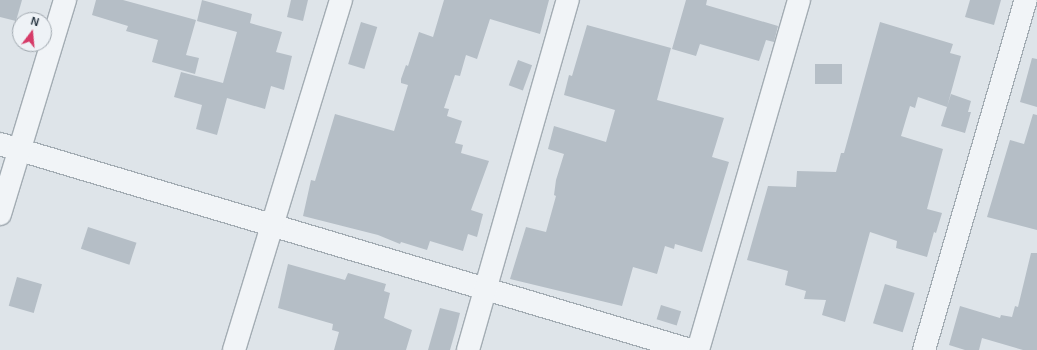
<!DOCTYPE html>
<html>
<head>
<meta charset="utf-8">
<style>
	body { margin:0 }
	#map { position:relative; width:1037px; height:350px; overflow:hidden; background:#dee4e9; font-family:Helvetica,sans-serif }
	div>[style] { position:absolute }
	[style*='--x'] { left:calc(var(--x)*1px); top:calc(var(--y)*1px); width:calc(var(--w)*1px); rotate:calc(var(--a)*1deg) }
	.building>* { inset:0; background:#b5bec6; transform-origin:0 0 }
	.roads { filter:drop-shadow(1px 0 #a3acb3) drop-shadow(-1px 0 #a3acb3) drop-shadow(0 1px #a3acb3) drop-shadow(0 -1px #a3acb3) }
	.minor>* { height:22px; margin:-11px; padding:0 11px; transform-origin:11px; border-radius:11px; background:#f1f4f7 }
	span { translate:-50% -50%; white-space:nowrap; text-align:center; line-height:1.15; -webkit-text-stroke:4px #eef2f6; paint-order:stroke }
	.north { position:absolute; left:12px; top:12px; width:40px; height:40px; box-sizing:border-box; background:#eef2f6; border:1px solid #9ea6ad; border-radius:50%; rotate:16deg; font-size:11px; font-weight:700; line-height:16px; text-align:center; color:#263440 }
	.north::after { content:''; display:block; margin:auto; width:14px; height:18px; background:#d63b68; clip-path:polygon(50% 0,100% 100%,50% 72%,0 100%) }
</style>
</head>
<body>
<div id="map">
	<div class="building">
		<i style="clip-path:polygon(0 0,22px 0,16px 21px,0 17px)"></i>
		<i style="clip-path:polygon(96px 0,123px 0,196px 20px,186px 55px,199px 58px,195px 74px,152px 62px,158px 40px,126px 31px,128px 26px,92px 15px)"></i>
		<i style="clip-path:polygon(202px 0,252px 14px,250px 23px,282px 32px,276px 52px,292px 56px,284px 90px,271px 86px,265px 109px,227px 98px,217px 135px,196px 129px,202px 105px,174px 97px,181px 72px,223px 83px,237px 32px,197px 21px)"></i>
		<i style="clip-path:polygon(291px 0,308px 0,303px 21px,287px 17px)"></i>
		<i style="clip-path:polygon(444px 0,549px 0,540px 34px,490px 19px,477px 59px,466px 55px,460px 76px,455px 75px,444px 108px,449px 109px,447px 116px,462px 121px,455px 143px,463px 145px,461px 153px,489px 161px,471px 210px,483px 214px,477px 237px,468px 234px,463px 251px,430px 241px,427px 250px,401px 242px,400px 244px,378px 235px,303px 216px,311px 180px,315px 181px,335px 114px,394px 131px,408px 85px,401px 83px,401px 79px,406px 65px,408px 66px,419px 32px,433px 37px)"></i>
		<i style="clip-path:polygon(686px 0,707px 0,706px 5px,778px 26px,774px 42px,766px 40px,759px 61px,700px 44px,696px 56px,672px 49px)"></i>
		<i style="clip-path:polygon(970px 0,1001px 0,994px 25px,965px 17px)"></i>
		<i style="left:361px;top:22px;width:17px;height:44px;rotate:17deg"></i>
		<i style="clip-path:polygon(880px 22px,953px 44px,950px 53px,961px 56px,947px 107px,951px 94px,971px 101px,968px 112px,971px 112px,965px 133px,941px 126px,947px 107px,918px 97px,915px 108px,910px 106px,901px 136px,943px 149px,927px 209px,942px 213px,936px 233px,934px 232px,927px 257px,896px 248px,897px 241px,870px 232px,845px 322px,822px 315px,826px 300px,804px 299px,806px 291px,785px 285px,788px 271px,747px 260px,768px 186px,796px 187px,797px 171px,836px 172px,841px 153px,844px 153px)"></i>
		<i style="clip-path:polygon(587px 25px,671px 48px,657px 100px,724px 118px,712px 157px,729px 162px,702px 252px,675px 244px,674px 249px,665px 246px,657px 274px,633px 267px,622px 306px,510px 279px,526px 227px,546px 232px,556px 196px,554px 195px,556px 180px,564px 154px,548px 149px,554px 126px,606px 142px,615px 110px,564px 95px,569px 75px,572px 76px)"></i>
		<i style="clip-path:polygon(1032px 58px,1037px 59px,1037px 107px,1020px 102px)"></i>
		<i style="left:518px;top:60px;width:15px;height:27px;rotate:20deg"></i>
		<i style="left:815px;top:64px;width:27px;height:20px"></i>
		<i style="clip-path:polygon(1033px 114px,1037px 115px,1037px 230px,987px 217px,1010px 140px,1024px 144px)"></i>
		<i style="left:88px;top:227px;width:51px;height:23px;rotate:18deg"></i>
		<i style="clip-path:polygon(1031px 253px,1037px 253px,1037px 350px,1023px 350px,982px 338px,979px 350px,965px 350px,949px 345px,960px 306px,1000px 318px,1001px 315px,1012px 317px,1015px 306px,1018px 307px)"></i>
		<i style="clip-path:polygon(288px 264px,345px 280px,348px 273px,386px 284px,384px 291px,390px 293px,384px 318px,412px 330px,406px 350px,334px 350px,339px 332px,332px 330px,333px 324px,278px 308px)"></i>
		<i style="left:17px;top:277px;width:26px;height:30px;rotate:16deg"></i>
		<i style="left:885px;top:284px;width:31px;height:41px;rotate:17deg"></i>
		<i style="left:661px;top:305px;width:21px;height:15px;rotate:17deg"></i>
		<i style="clip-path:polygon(440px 308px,460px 313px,456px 329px,450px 350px,428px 350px)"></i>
	</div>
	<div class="roads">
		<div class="minor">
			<i style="--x:0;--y:144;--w:720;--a:16.62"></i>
			<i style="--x:0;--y:214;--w:224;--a:-73.1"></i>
			<i style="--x:234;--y:350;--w:366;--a:-73"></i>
			<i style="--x:468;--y:350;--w:364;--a:-74.1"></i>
			<i style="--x:698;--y:350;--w:364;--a:-73.9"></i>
			<i style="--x:924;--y:350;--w:365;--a:-73.8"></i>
		</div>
	</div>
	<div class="north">N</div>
</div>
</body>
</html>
